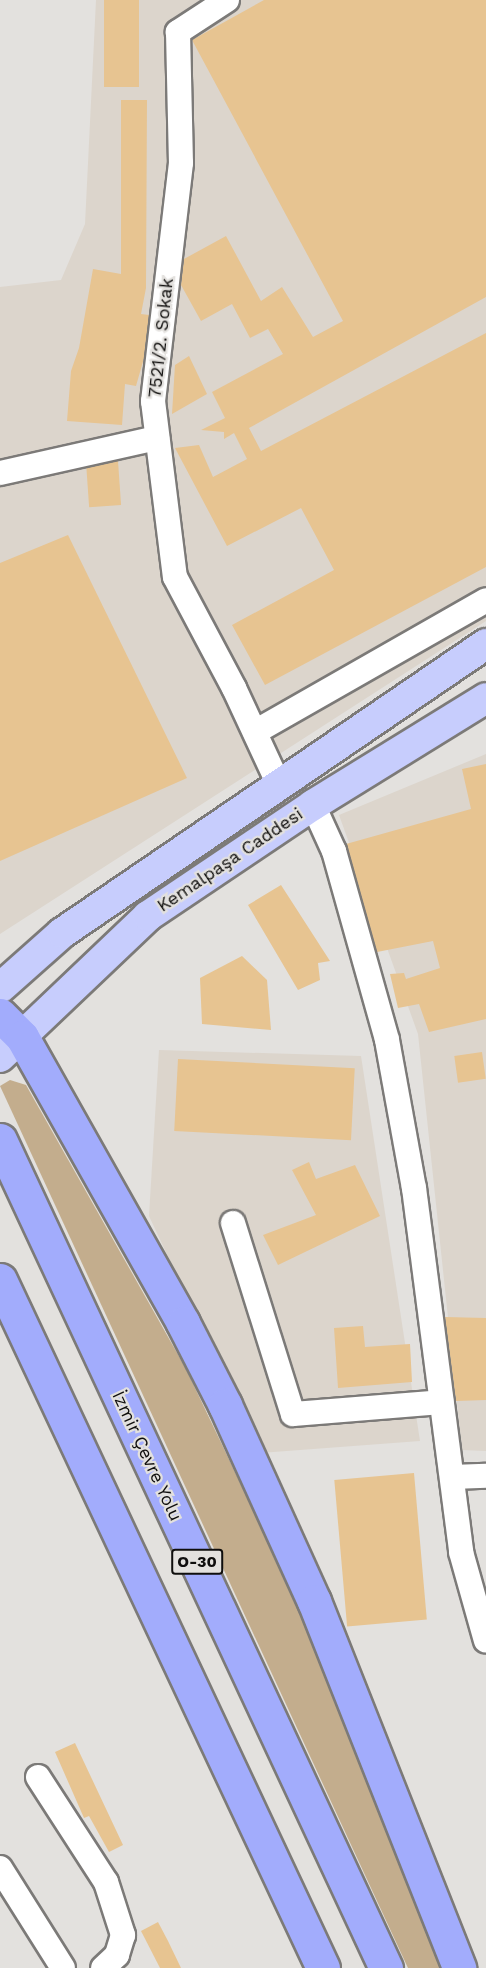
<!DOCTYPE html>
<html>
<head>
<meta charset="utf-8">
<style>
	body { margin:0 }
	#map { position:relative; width:486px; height:1968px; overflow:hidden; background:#e3e1de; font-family:"Work Sans",sans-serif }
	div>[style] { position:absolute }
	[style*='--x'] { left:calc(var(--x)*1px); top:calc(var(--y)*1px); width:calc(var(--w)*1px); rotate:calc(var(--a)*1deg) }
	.built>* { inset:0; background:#dcd5cc }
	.green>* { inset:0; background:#c3ad8d }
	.building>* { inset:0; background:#e7c491; transform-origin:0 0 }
	.roads { filter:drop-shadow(2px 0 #7c7a78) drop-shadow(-2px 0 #7c7a78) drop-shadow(0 2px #7c7a78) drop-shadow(0 -2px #7c7a78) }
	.minor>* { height:24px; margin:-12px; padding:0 12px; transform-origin:12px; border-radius:12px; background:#fff }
	.major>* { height:30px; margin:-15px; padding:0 15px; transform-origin:15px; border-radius:15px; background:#c7cdfd }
	.highway>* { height:33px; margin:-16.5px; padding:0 16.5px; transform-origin:16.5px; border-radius:16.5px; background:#a2acfc }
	span { translate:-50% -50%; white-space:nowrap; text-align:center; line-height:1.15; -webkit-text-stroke:4.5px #e3e1de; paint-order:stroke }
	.shield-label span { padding:2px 4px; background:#e3e1de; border:2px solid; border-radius:4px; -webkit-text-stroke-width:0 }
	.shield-label { font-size:16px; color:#0f0e0d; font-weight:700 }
	.street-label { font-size:18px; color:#0f0e0d }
</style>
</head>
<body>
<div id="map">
	<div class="built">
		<i style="clip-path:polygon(96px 0,486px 0,486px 621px,0 934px,0 287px,61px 280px,85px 224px)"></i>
		<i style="clip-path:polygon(486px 754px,486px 1451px,462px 1450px,418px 1034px,339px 815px)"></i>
		<i style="clip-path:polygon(159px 1050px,361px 1056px,420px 1441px,260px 1453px,149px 1216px)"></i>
	</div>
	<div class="green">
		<i style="clip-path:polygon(10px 1080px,26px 1085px,185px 1367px,336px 1684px,445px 1968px,408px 1968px,0 1086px)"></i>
	</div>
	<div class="building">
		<i style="left:104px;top:0;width:35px;height:87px"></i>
		<i style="clip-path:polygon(264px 0,486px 0,486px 297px,249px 428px,261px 451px,486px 333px,486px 567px,265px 685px,232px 625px,334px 570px,301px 508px,227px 546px,175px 448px,199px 445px,213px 477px,247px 459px,234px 433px,224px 439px,224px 432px,201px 430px,225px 418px,212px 392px,283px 354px,268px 329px,250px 338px,232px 304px,201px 321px,181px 285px,184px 259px,226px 236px,261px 301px,282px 287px,313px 337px,343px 321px,192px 40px)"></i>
		<i style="clip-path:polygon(121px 100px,147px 100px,146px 288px,141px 314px,149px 315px,144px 358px,136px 386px,125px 384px,122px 425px,67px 421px,71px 371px,79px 348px,93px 269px,121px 274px)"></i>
		<i style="clip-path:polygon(189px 356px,207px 394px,172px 414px,175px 365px)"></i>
		<i style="left:118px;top:461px;width:44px;height:32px;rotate:86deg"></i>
		<i style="clip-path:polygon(68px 535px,187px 778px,0 861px,0 563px)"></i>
		<i style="clip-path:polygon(486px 764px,486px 1019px,429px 1032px,419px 1004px,398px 1008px,390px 974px,404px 973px,406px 979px,440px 968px,433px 941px,377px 952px,346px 844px,471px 809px,462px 769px)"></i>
		<i style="clip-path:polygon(281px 885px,330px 961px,318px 963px,320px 980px,298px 990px,248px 905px)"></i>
		<i style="clip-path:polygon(242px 956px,267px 980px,271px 1030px,202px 1024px,200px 978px)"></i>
		<i style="left:482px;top:1052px;width:27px;height:28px;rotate:82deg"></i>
		<i style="left:178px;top:1059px;width:177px;height:72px;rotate:3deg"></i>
		<i style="clip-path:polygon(309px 1162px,316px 1179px,355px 1165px,380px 1216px,278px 1265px,263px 1235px,316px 1215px,292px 1170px)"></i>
		<i style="clip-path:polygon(445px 1317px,486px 1318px,486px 1400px,456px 1401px)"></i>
		<i style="clip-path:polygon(363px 1326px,365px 1347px,410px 1344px,412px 1382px,338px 1388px,334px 1328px)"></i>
		<i style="left:414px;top:1473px;width:147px;height:80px;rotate:85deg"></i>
		<i style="clip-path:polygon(75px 1743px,123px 1845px,109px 1852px,89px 1816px,84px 1818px,55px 1752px)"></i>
		<i style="clip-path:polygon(158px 1922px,168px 1941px,181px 1968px,160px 1968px,141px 1931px)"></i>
	</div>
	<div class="roads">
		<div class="minor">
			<i style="--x:227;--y:0;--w:59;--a:146.9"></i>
			<i style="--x:178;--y:32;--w:131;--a:88.7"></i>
			<i style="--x:181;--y:163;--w:240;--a:96.7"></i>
			<i style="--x:153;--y:401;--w:177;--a:82.9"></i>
			<i style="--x:175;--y:577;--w:126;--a:62"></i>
			<i style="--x:234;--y:688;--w:107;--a:65.1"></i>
			<i style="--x:0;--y:473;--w:161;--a:-12.6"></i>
			<i style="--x:255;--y:732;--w:266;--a:-29.7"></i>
			<i style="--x:313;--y:805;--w:51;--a:65.5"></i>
			<i style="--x:334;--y:851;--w:196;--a:74.3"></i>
			<i style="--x:387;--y:1040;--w:150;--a:79.7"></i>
			<i style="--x:414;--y:1188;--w:367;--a:82.6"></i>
			<i style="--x:461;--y:1552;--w:92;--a:74.3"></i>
			<i style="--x:233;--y:1223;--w:200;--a:72.6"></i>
			<i style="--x:293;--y:1414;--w:149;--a:-4.6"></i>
			<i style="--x:452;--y:1477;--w:34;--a:-2"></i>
			<i style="--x:38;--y:1777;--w:125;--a:57.1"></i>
			<i style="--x:106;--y:1882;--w:56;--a:72.2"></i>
			<i style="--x:123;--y:1935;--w:21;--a:107"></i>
			<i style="--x:117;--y:1955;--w:19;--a:137"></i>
			<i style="--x:0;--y:1868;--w:118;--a:57.8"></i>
		</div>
		<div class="major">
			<i style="--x:0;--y:988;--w:83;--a:-41.6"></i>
			<i style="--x:62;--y:933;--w:513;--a:-34.28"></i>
			<i style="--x:0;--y:1057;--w:204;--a:-43.6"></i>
			<i style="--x:148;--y:916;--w:199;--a:-33.9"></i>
			<i style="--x:313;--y:805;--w:203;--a:-31.7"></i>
		</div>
		<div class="highway">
			<i style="--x:0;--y:1015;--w:31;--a:45"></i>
			<i style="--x:22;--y:1037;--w:328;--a:60.6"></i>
			<i style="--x:183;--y:1323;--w:92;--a:62.9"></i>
			<i style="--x:225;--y:1405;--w:215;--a:65.6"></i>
			<i style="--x:314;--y:1601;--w:395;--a:68.4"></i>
			<i style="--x:0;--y:1140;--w:914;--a:65.01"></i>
			<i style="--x:0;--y:1280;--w:760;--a:64.85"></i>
		</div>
	</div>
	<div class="shield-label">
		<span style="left:197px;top:1562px">O-30</span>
	</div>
	<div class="street-label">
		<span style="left:161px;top:338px;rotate:-84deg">7521/2. Sokak</span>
		<span style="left:230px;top:860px;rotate:-34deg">Kemalpaşa Caddesi</span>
		<span style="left:147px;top:1456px;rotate:65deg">İzmir Çevre Yolu</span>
	</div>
</div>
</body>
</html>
